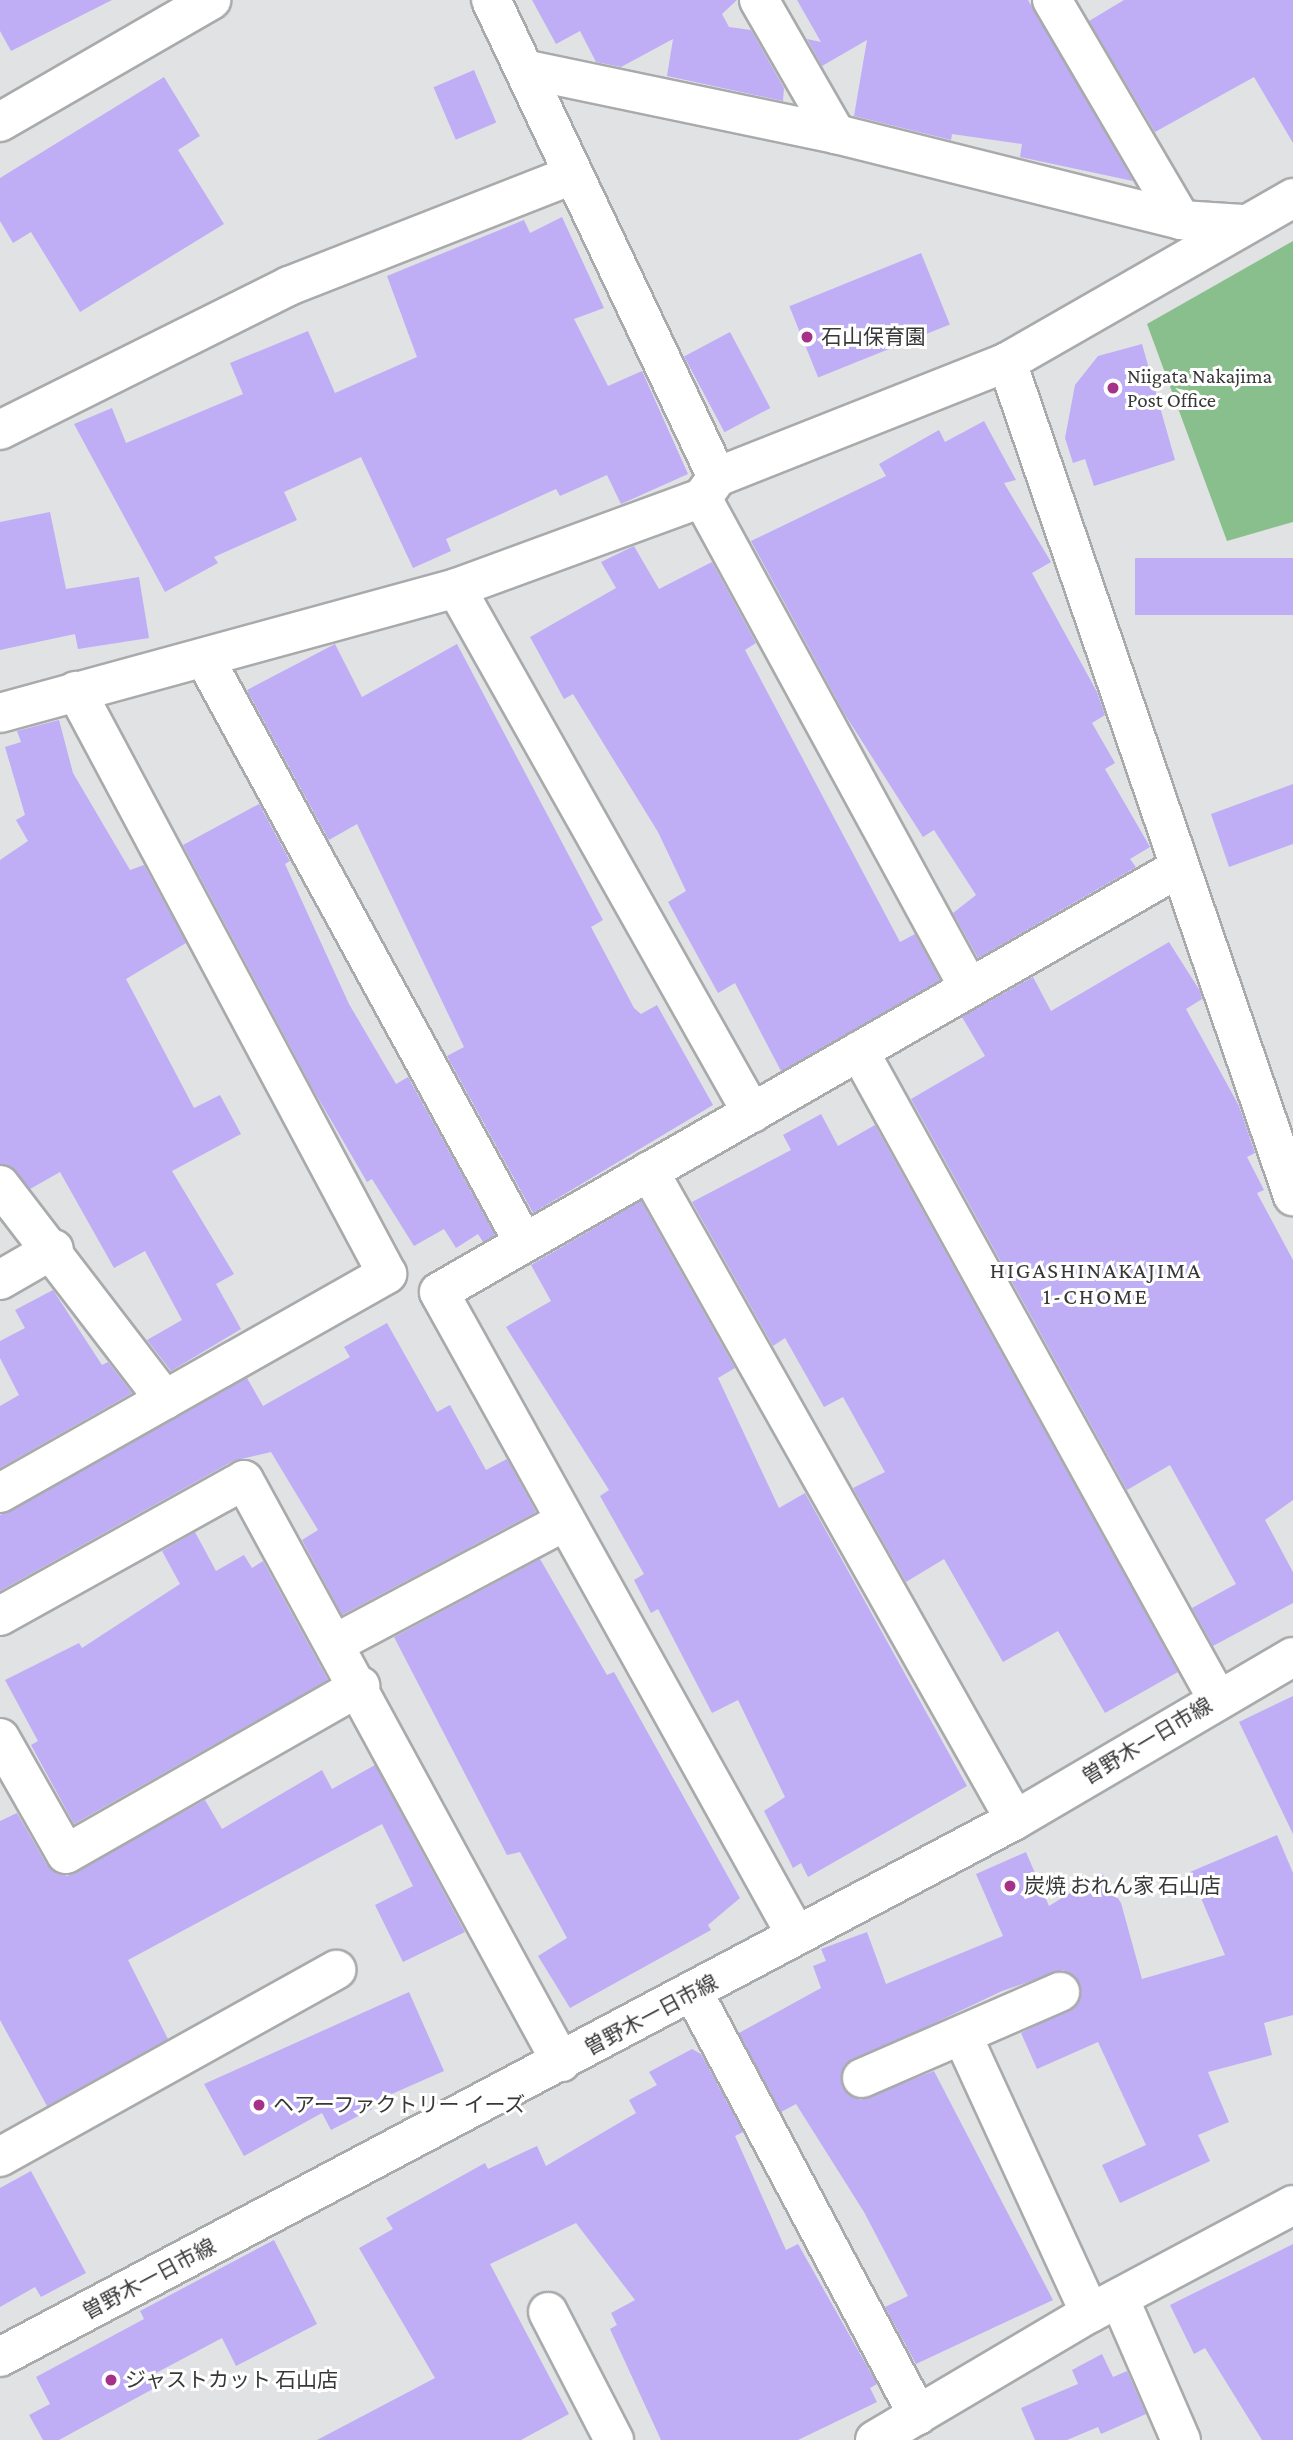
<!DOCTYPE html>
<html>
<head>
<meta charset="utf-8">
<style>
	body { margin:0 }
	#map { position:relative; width:1293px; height:2440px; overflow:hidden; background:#e1e2e3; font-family:"Crimson Pro","Noto Sans JP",serif }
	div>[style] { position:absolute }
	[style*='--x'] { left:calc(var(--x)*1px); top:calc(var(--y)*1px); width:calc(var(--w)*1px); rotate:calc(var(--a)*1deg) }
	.green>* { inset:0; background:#88bf8c }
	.building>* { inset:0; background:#bfaef6; transform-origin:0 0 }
	.roads { filter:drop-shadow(2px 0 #a9aaab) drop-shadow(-2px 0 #a9aaab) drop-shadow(0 2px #a9aaab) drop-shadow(0 -2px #a9aaab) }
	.minor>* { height:38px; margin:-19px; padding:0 19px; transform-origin:19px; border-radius:19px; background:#fff }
	.major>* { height:38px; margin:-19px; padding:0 19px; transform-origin:19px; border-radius:19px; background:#fff }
	.dots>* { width:19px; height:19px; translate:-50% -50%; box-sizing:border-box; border:4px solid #fff; border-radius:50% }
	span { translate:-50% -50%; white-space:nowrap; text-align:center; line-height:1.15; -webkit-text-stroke:6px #fff; paint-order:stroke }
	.poi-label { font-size:21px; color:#383838 }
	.left { translate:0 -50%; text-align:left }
	.street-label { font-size:21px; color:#383838 }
	.neighbourhood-label { font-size:23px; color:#383838; letter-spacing:2px }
</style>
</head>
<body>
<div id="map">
	<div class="green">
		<i style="clip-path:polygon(1293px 241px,1293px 522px,1227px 541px,1147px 324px)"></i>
	</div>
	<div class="building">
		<i style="clip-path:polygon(0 0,112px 0,11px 51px,0 31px)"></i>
		<i style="clip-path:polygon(532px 0,737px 0,722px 14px,729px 27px,751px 30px,784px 88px,783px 101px,667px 76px,673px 39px,621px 67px,596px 62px,580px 31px,556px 44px)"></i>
		<i style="clip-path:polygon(797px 0,1028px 0,1133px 181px,1020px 157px,1022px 144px,952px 134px,951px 140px,854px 116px,867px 40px,822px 66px,807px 39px,821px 42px)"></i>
		<i style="clip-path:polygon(1124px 0,1293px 0,1293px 143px,1254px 77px,1155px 132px,1089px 21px)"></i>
		<i style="left:474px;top:70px;width:57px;height:44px;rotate:67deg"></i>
		<i style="clip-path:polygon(164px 77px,200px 136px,178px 150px,224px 224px,80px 312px,31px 232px,13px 243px,0 221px,0 178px)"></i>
		<i style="clip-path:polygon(562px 217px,604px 308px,574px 319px,608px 386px,642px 371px,688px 474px,621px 504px,607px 475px,560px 496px,556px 489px,446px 539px,451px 551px,413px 568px,361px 457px,284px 492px,297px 520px,214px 557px,218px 563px,165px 592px,74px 424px,112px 408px,126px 443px,243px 394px,230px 363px,308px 331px,335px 393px,417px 357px,387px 276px,524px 220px,530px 233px)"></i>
		<i style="left:921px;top:253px;width:77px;height:142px;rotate:68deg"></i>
		<i style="left:730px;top:332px;width:86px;height:52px;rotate:62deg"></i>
		<i style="clip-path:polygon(1142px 344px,1175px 460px,1094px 486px,1085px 459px,1073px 463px,1065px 438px,1075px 385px,1098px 356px)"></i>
		<i style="clip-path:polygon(984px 421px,1016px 480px,1004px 483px,1051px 562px,1032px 573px,1097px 692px,1105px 715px,1092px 723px,1115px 763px,1105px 769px,1150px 847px,1130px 859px,1136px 867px,978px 958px,953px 913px,976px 895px,934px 830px,923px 837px,844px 713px,751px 541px,886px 476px,879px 464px,939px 430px,945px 442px)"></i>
		<i style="clip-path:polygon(50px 512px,66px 589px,139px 577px,149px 638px,78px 649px,75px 634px,0 650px,0 522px)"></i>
		<i style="clip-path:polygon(634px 546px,659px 589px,712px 562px,756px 643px,745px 650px,900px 942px,915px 934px,940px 980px,781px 1071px,735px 983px,718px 993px,668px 902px,686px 891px,658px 832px,573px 694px,564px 699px,530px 637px,616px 588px,601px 562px)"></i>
		<i style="left:1293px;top:558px;width:57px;height:158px;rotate:90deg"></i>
		<i style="clip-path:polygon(335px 644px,362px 697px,457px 644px,603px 920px,591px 927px,634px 1008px,641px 1014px,657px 1005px,713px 1105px,533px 1213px,447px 1056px,464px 1047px,357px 824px,329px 840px,247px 690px)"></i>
		<i style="clip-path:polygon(59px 720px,73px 773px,130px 870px,144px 865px,186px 943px,126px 979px,194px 1108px,220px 1095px,241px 1134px,172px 1171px,234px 1274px,216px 1284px,241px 1329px,171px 1371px,147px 1340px,182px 1320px,145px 1251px,114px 1268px,60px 1172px,30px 1189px,0 1164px,0 860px,28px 841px,16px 820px,25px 815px,5px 747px,21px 742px,17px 731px)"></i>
		<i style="clip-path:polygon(1293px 784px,1293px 844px,1229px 867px,1211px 814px)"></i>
		<i style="clip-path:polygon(259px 804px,290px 861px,285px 864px,349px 1004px,396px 1084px,408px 1077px,495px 1235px,483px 1242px,478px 1234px,456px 1248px,444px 1229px,414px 1246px,372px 1179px,367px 1182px,314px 1091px,183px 845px)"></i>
		<i style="clip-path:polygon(1169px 942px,1200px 991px,1202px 999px,1186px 1009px,1239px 1106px,1255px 1153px,1247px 1157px,1264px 1190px,1257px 1193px,1293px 1260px,1293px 1500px,1265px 1520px,1293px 1572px,1293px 1603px,1213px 1646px,1192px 1608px,1236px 1584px,1170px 1465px,1127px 1490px,911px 1099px,985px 1056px,962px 1017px,1033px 977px,1051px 1011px)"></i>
		<i style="clip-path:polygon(821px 1114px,838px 1146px,875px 1125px,1178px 1672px,1105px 1713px,1058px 1631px,1003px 1662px,944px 1559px,906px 1582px,853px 1488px,885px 1472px,843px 1397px,824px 1407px,785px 1338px,773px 1346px,692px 1202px,791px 1150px,783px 1135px)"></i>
		<i style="clip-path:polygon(641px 1201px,735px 1368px,718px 1378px,779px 1508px,805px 1493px,967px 1786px,808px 1877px,801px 1863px,793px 1868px,764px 1811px,785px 1797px,738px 1700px,712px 1713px,658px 1609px,651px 1613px,634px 1580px,644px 1574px,600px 1496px,609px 1490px,506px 1327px,551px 1301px,531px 1265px)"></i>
		<i style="clip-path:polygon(53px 1290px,102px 1365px,108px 1362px,132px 1393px,0 1468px,0 1406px,19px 1395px,0 1358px,0 1341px,25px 1328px,15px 1310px)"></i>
		<i style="clip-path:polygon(387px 1323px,437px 1412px,450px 1405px,486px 1470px,507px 1459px,536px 1512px,342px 1615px,302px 1540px,318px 1530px,271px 1452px,233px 1461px,0 1591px,0 1515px,247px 1378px,263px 1406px,350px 1357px,344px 1347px)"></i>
		<i style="clip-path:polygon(195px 1532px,216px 1571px,244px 1555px,252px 1568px,263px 1561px,328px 1680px,74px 1824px,31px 1745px,38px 1741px,5px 1680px,79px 1643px,82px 1648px,180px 1584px,162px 1551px)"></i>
		<i style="clip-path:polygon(540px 1559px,607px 1675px,614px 1672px,740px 1898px,708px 1925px,711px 1930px,570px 2008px,538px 1956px,567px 1938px,520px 1852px,507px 1855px,394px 1637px)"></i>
		<i style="clip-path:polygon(1293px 1696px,1293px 1834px,1239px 1722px)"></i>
		<i style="clip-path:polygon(375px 1765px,465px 1932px,403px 1962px,375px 1905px,413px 1886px,382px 1824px,128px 1960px,168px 2039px,47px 2106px,0 2020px,0 1821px,17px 1813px,47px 1865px,67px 1876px,205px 1800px,222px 1829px,322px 1770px,332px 1789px)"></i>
		<i style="clip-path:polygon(1277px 1835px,1293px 1873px,1293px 2015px,1264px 2023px,1272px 2055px,1208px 2072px,1229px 2122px,1198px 2135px,1210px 2161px,1120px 2203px,1102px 2165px,1146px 2145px,1098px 2042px,1037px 2069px,1021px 2033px,1078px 2004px,1080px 1984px,1063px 1970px,1002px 1991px,844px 2066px,842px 2087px,860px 2100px,934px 2071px,1053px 2300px,916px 2364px,885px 2307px,908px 2296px,864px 2212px,796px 2104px,781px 2112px,739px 2033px,821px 1988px,813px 1966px,826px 1961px,821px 1949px,867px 1932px,886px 1984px,1003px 1936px,976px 1874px,1026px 1852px,1049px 1906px,1102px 1873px,1121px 1903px,1142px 1979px,1225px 1955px,1190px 1872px)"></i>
		<i style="clip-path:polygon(409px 1992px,444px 2071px,369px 2104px,372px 2109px,331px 2130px,322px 2113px,244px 2156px,204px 2084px)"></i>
		<i style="clip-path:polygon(692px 2049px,701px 2054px,743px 2132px,735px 2136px,786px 2250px,798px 2244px,877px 2384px,870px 2388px,877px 2402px,798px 2440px,661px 2440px,610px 2329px,617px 2325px,611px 2313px,635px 2300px,576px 2223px,490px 2264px,569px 2414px,521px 2440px,317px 2440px,435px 2378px,359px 2248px,393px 2229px,386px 2218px,485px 2163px,488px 2169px,537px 2146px,546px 2166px,636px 2113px,629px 2100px,657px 2085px,649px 2072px)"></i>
		<i style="clip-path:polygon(31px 2171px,86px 2273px,41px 2297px,35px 2287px,0 2307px,0 2188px)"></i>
		<i style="clip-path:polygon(274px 2240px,317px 2324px,236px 2366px,222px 2338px,156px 2373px,162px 2384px,59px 2440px,43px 2440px,29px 2415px,50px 2404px,36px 2377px,144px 2319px,140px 2311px)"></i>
		<i style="clip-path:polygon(1293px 2244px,1293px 2440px,1262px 2440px,1205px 2348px,1194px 2354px,1170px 2305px)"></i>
		<i style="clip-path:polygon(1102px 2354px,1113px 2377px,1127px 2371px,1146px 2414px,1101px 2434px,1098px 2427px,1067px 2440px,1035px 2440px,1021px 2408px,1078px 2384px,1072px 2370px)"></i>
	</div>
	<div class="roads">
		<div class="minor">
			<i style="--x:491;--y:0;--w:528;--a:64.65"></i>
			<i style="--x:759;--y:0;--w:155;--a:60.1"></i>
			<i style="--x:1052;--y:0;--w:255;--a:59.6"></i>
			<i style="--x:524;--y:69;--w:319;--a:11.8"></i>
			<i style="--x:836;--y:134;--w:356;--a:14"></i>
			<i style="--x:1181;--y:220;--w:62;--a:3.7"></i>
			<i style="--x:0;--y:122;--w:244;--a:-30"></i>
			<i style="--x:1007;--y:362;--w:882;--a:71.07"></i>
			<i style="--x:0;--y:430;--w:323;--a:-26.5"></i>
			<i style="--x:289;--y:286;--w:302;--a:-21.4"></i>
			<i style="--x:702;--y:498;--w:558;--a:61.41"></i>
			<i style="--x:456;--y:588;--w:603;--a:60.59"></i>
			<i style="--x:205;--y:659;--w:665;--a:61.36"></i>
			<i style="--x:0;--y:713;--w:473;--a:-15.3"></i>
			<i style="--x:456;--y:588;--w:262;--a:-20.1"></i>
			<i style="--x:702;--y:498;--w:26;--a:-54"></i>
			<i style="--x:717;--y:477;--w:312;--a:-21.6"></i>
			<i style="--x:1007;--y:362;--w:330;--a:-29.8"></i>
			<i style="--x:859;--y:1051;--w:742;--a:61.05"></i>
			<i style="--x:649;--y:1171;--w:745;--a:60.58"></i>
			<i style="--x:0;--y:1185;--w:271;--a:52.5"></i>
			<i style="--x:0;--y:1280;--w:62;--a:-29.9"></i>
			<i style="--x:0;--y:1493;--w:445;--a:-29.5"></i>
			<i style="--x:387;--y:1274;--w:661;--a:-118.08"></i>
			<i style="--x:0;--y:1616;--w:279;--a:-29.1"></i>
			<i style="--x:244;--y:1480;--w:663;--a:61.42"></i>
			<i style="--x:336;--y:1643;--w:259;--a:-28"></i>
			<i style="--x:0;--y:1738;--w:133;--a:60.4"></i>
			<i style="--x:66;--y:1854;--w:339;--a:-29.7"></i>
			<i style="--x:796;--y:1935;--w:735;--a:-119.04"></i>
			<i style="--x:439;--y:1292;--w:851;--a:-29.82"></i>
			<i style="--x:694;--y:1994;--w:477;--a:62"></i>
			<i style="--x:962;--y:2035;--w:306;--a:65.3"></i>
			<i style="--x:862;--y:2078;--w:216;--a:-23.5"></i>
			<i style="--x:0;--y:2157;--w:385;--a:-29.1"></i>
			<i style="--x:1120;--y:2300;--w:153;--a:66.5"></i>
			<i style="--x:548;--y:2312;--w:144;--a:62.7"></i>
			<i style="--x:875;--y:2440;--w:250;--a:-30.6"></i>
			<i style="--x:1090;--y:2313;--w:230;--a:-28"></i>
		</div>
		<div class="major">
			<i style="--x:0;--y:2357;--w:1148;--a:-27.88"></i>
			<i style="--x:1015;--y:1820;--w:322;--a:-30.4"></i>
		</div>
	</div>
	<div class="dots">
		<i style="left:807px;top:337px;background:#a63189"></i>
		<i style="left:1113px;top:388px;background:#a63189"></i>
		<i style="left:1010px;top:1886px;background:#a63189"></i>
		<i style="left:259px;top:2105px;background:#a63189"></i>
		<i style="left:111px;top:2380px;background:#a63189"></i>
	</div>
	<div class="poi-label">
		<span class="left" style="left:821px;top:337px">石山保育園</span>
		<span class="left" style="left:1127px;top:388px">Niigata Nakajima<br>Post Office</span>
		<span class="left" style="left:1024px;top:1886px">炭焼 おれん家 石山店</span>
		<span class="left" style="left:273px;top:2105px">ヘアーファクトリー イーズ</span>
		<span class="left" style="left:125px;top:2380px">ジャストカット 石山店</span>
	</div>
	<div class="street-label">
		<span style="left:1147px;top:1741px;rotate:-31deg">曽野木一日市線</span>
		<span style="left:651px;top:2015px;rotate:-28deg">曽野木一日市線</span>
		<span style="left:149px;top:2279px;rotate:-28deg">曽野木一日市線</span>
	</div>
	<div class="neighbourhood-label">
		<span style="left:1096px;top:1283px">HIGASHINAKAJIMA<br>1-CHOME</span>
	</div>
</div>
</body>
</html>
